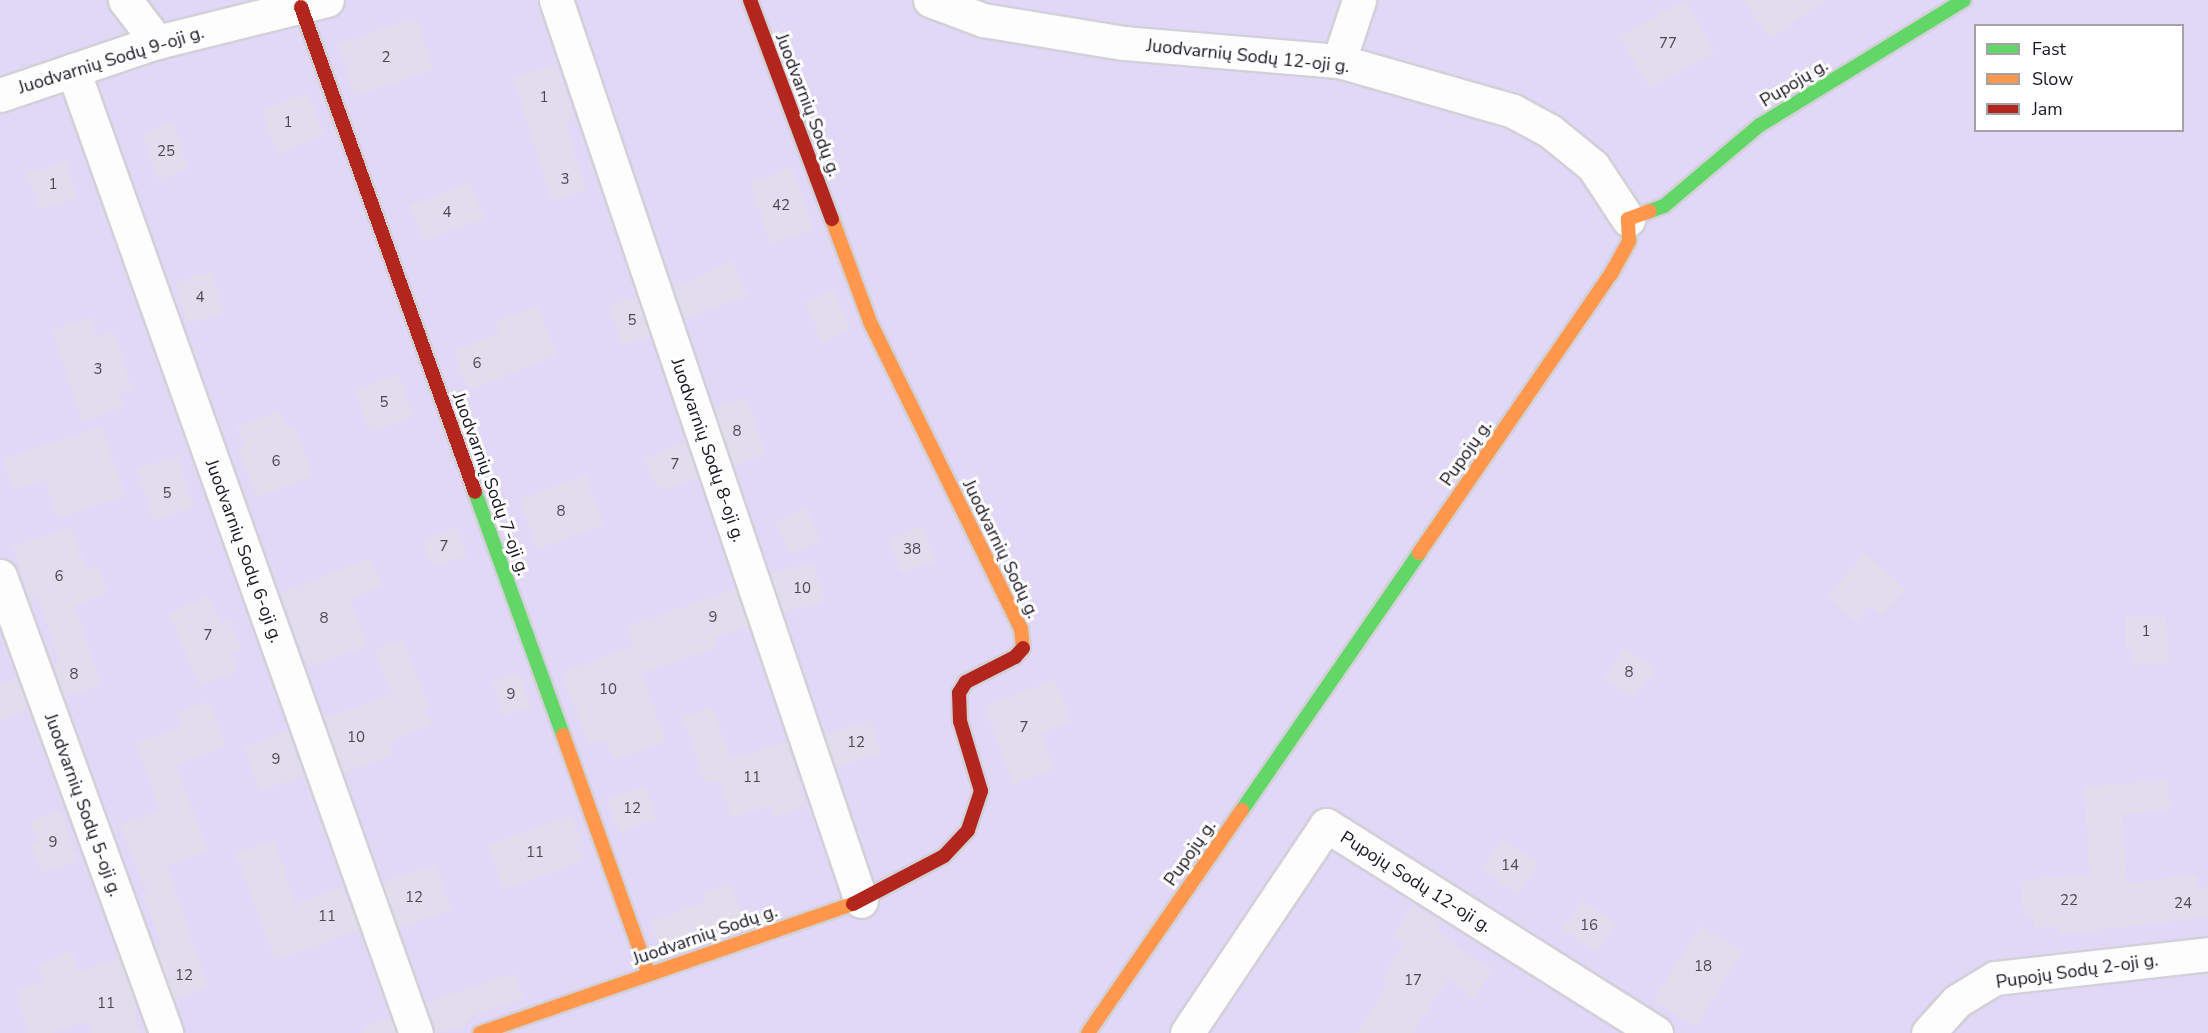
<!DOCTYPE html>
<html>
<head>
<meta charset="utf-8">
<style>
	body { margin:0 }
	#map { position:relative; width:2208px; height:1033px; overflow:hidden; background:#f4f3f9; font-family:"Nunito Sans",sans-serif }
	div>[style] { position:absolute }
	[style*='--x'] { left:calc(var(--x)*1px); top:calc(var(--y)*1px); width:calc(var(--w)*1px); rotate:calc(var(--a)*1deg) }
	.green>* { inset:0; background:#e0d8f6 }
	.building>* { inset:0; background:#e2dded; transform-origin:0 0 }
	.roads { filter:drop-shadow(2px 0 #d2d0d8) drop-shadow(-2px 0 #d2d0d8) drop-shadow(0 2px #d2d0d8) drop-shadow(0 -2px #d2d0d8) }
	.street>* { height:33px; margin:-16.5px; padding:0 16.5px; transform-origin:16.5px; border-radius:16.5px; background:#fdfdfe }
	.fast>* { height:14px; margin:-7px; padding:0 7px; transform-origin:7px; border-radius:7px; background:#63d668 }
	.slow>* { height:14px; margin:-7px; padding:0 7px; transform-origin:7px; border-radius:7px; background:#ff974d }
	.jam>* { height:14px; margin:-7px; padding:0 7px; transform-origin:7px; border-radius:7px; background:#b3261e }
	span { translate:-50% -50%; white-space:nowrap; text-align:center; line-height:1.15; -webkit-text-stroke:6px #fff; paint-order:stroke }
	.number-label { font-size:15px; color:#4c4853 }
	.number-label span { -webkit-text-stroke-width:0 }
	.street-label { font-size:18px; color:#1a1720 }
	.legend { position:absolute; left:1974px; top:24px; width:210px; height:108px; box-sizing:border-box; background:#fff; border:2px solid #a3a2a6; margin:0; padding:8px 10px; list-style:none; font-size:18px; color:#1a1720 }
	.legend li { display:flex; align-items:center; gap:12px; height:30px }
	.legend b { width:30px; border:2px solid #a3a2a6 }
</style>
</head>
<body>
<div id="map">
	<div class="green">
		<i style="clip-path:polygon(evenodd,0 0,2208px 0,2208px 1033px,0 1033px,0 0,1976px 26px,2182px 26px,2182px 130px,1976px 130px,1976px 26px)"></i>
	</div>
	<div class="building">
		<i style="left:1686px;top:0;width:60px;height:75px;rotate:61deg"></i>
		<i style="clip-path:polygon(1743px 0,1825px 0,1771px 39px)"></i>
		<i style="left:416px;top:18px;width:54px;height:83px;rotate:71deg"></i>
		<i style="clip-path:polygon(556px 64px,574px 118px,566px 121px,586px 191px,552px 201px,513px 78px)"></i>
		<i style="left:308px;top:93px;width:46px;height:49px;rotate:70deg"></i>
		<i style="left:173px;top:123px;width:49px;height:32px;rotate:72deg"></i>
		<i style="left:65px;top:161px;width:39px;height:39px;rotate:72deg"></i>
		<i style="left:792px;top:168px;width:65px;height:45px;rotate:71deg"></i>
		<i style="left:471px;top:183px;width:38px;height:65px;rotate:70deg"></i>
		<i style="clip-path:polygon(732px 260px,747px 296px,684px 319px,674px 289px)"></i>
		<i style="left:212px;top:272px;width:43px;height:38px;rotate:74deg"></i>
		<i style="left:833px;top:289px;width:44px;height:31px;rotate:66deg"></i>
		<i style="left:637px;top:297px;width:41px;height:29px;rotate:72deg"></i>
		<i style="clip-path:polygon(537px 306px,557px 355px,469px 390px,454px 351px,499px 333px,495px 323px)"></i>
		<i style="clip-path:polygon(91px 317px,98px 337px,114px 332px,132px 389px,118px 394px,123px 407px,82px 421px,52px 330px)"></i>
		<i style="left:398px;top:374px;width:45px;height:46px;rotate:70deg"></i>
		<i style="left:746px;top:397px;width:61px;height:34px;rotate:71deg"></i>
		<i style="clip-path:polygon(279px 411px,287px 429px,295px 426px,313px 476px,257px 497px,238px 448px,245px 445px,237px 427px)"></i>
		<i style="clip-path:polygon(102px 427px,125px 495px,57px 519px,45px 479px,14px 490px,3px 459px)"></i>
		<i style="clip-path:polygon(686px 442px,698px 478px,665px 490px,663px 486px,657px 488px,645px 458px)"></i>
		<i style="left:177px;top:456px;width:54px;height:42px;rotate:72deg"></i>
		<i style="left:586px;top:475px;width:53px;height:71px;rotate:70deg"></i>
		<i style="left:806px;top:508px;width:36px;height:34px;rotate:66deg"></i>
		<i style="clip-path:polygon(71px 527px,86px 569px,98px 565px,108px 593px,74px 606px,101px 684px,64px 697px,52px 664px,60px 661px,39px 597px,31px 600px,13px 547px)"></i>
		<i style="left:457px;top:527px;width:30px;height:37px;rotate:70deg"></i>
		<i style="left:923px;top:527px;width:36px;height:36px;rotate:71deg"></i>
		<i style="clip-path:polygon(1865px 553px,1906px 589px,1882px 616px,1870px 606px,1856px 622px,1827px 597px)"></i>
		<i style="clip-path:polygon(370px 558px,382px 586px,350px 599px,367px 646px,307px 667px,281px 593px)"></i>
		<i style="left:814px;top:562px;width:41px;height:46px;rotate:75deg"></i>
		<i style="clip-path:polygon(736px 589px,748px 627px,714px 638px,717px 648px,641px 673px,666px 741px,613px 760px,605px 739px,589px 745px,562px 672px,634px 646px,627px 626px)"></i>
		<i style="clip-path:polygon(209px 596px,221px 624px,230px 620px,242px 649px,231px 654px,238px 670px,200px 686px,169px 614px)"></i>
		<i style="clip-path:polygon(2126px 616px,2166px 616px,2168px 663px,2133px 664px,2132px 648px,2126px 648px)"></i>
		<i style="clip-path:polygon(402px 640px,429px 707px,424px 708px,431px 725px,389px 741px,393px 755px,343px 773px,324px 718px,392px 695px,375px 649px)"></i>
		<i style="left:1625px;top:648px;width:36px;height:37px;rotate:34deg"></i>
		<i style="left:519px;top:673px;width:36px;height:28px;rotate:72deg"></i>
		<i style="clip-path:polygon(17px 678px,29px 710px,0 720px,0 684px)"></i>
		<i style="clip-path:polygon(1055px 680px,1071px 722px,1041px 734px,1054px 769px,1014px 784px,984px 706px)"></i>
		<i style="clip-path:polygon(209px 701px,226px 746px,176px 766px,208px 851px,167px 866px,208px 987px,174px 999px,154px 946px,162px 944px,143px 895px,147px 894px,120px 825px,160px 810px,136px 743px,182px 727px,177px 713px)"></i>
		<i style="clip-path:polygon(712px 707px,731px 759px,787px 741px,805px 806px,776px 816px,772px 805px,731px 818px,720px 780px,706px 784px,684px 717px)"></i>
		<i style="left:870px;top:720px;width:34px;height:47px;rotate:71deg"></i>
		<i style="left:288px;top:731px;width:47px;height:47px;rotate:70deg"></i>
		<i style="clip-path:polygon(2167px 780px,2170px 809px,2122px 814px,2127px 883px,2197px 875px,2198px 890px,2208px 889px,2208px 917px,2061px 934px,2060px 926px,2034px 928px,2033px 913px,2023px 914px,2021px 880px,2090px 875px,2084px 787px)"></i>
		<i style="left:645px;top:786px;width:36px;height:40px;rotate:71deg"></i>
		<i style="clip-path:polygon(60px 810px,78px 861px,42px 874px,31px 845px,38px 842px,31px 821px)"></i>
		<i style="clip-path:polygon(571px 815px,582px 844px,576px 846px,582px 861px,504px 890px,488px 845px)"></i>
		<i style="left:1503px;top:839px;width:43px;height:37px;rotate:34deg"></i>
		<i style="clip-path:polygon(274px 840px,295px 904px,342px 887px,360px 930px,275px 960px,236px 853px)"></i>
		<i style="left:436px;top:865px;width:48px;height:57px;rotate:72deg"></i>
		<i style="clip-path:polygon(731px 884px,744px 920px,660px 950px,650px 922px,706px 902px,703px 894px)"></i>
		<i style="left:1582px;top:900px;width:41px;height:35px;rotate:34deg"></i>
		<i style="clip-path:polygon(1412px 905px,1440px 922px,1436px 929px,1492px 972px,1473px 997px,1448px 978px,1412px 1033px,1358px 1033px,1388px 983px,1382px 979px,1404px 943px,1394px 937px)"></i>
		<i style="left:1701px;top:925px;width:49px;height:89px;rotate:32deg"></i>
		<i style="clip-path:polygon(72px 952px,79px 972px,119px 958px,138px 1011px,134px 1013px,141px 1033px,92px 1033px,87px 1021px,52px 1033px,29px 1033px,16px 991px,44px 982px,37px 964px)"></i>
		<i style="clip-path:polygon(515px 973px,524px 998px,474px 1015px,463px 1027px,434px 1033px,425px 1003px)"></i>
		<i style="clip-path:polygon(391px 1018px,396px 1033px,364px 1033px,364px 1027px)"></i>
	</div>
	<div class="roads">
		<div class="street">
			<i style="--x:125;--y:0;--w:53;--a:52.7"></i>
			<i style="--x:556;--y:0;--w:951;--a:71.3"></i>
			<i style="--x:930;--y:0;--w:57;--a:20.7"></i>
			<i style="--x:983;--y:20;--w:143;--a:9.3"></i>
			<i style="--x:1124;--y:43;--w:216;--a:4.8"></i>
			<i style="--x:1339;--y:61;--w:181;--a:16"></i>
			<i style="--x:1513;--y:111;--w:42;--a:28.4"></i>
			<i style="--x:1550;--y:131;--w:55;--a:39.1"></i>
			<i style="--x:1593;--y:166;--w:64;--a:56.6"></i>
			<i style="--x:1339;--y:61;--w:64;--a:-71.8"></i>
			<i style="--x:73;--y:70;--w:1022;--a:70.4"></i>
			<i style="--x:0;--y:95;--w:166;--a:-18.7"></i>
			<i style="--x:157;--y:42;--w:175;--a:-13.9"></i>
			<i style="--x:0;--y:576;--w:486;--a:70"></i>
			<i style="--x:1187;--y:1033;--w:250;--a:-56.2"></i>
			<i style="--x:1326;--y:825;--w:390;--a:32.2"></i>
			<i style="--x:1928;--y:1033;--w:43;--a:-47.8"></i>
			<i style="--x:1957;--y:1001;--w:44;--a:-31.2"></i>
			<i style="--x:1995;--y:978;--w:214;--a:-6.4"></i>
		</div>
		<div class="fast">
			<i style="--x:1650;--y:211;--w:15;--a:-20"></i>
			<i style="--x:1664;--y:206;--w:126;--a:-40.2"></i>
			<i style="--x:1760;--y:125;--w:239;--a:-31.5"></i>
			<i style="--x:475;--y:492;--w:258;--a:70.1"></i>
			<i style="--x:1242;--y:810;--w:312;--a:-55.4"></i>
		</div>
		<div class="slow">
			<i style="--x:832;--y:219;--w:110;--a:69.7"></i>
			<i style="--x:870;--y:322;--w:342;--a:63.8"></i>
			<i style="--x:1021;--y:629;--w:19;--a:84"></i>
			<i style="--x:1419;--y:553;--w:339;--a:-55.5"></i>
			<i style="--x:1611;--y:274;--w:38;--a:-61"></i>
			<i style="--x:1629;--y:241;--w:22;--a:-93"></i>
			<i style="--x:1628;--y:219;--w:23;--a:-20"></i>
			<i style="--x:563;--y:735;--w:253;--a:70.3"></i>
			<i style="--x:480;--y:1033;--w:395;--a:-19.1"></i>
			<i style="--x:1088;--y:1033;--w:271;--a:-55.4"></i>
		</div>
		<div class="jam">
			<i style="--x:750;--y:0;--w:234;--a:69.5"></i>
			<i style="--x:301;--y:7;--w:515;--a:70.26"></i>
			<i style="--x:853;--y:904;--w:103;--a:-27.8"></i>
			<i style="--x:944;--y:856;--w:35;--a:-47"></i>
			<i style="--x:968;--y:830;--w:41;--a:-71.6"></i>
			<i style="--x:981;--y:791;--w:73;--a:-106.7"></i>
			<i style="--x:960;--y:721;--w:28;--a:-92"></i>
			<i style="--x:959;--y:693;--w:13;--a:-58"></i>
			<i style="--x:966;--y:682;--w:55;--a:-27"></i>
			<i style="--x:1015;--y:657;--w:12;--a:-48"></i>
		</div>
	</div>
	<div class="number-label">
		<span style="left:1668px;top:44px">77</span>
		<span style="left:386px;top:58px">2</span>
		<span style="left:544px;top:98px">1</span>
		<span style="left:288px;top:123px">1</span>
		<span style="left:166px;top:152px">25</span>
		<span style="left:565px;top:180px">3</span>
		<span style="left:53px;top:185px">1</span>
		<span style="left:781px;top:206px">42</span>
		<span style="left:447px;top:213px">4</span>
		<span style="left:200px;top:298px">4</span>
		<span style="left:632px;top:321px">5</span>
		<span style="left:477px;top:364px">6</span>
		<span style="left:98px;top:370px">3</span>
		<span style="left:384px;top:403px">5</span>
		<span style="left:737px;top:432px">8</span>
		<span style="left:276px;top:462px">6</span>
		<span style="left:675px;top:465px">7</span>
		<span style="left:167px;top:494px">5</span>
		<span style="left:561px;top:512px">8</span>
		<span style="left:444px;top:547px">7</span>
		<span style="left:912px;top:550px">38</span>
		<span style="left:59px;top:577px">6</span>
		<span style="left:802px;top:589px">10</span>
		<span style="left:713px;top:618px">9</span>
		<span style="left:324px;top:619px">8</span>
		<span style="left:2146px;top:632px">1</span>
		<span style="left:208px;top:636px">7</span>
		<span style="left:1629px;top:673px">8</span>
		<span style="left:74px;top:675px">8</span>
		<span style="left:608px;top:690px">10</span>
		<span style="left:511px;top:695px">9</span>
		<span style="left:1024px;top:728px">7</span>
		<span style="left:356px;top:738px">10</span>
		<span style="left:856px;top:743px">12</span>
		<span style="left:276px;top:760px">9</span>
		<span style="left:752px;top:778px">11</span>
		<span style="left:632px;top:809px">12</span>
		<span style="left:53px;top:843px">9</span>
		<span style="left:535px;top:853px">11</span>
		<span style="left:1510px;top:866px">14</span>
		<span style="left:414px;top:898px">12</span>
		<span style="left:2069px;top:901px">22</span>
		<span style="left:2183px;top:904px">24</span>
		<span style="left:327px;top:917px">11</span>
		<span style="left:1589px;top:926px">16</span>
		<span style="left:1703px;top:967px">18</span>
		<span style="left:184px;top:976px">12</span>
		<span style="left:1413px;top:981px">17</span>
		<span style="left:106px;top:1004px">11</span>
	</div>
	<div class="street-label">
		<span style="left:1248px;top:56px;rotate:6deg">Juodvarnių Sodų 12-oji g.</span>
		<span style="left:111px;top:60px;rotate:-17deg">Juodvarnių Sodų 9-oji g.</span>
		<span style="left:1794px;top:83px;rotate:-31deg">Pupojų g.</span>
		<span style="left:808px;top:105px;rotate:69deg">Juodvarnių Sodų g.</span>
		<span style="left:708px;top:450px;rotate:71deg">Juodvarnių Sodų 8-oji g.</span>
		<span style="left:1466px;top:453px;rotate:-55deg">Pupojų g.</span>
		<span style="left:491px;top:484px;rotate:70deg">Juodvarnių Sodų 7-oji g.</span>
		<span style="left:1001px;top:549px;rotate:64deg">Juodvarnių Sodų g.</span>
		<span style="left:244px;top:551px;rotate:70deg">Juodvarnių Sodų 6-oji g.</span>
		<span style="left:83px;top:805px;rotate:70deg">Juodvarnių Sodų 5-oji g.</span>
		<span style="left:1190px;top:853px;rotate:-55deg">Pupojų g.</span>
		<span style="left:1416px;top:882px;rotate:32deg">Pupojų Sodų 12-oji g.</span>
		<span style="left:705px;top:935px;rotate:-19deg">Juodvarnių Sodų g.</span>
		<span style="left:2077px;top:971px;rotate:-8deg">Pupojų Sodų 2-oji g.</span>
	</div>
	<ul class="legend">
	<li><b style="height:8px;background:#63d668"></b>Fast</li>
	<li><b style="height:8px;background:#ff974d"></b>Slow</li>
	<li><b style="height:8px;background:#b3261e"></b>Jam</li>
	</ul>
</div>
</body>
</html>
